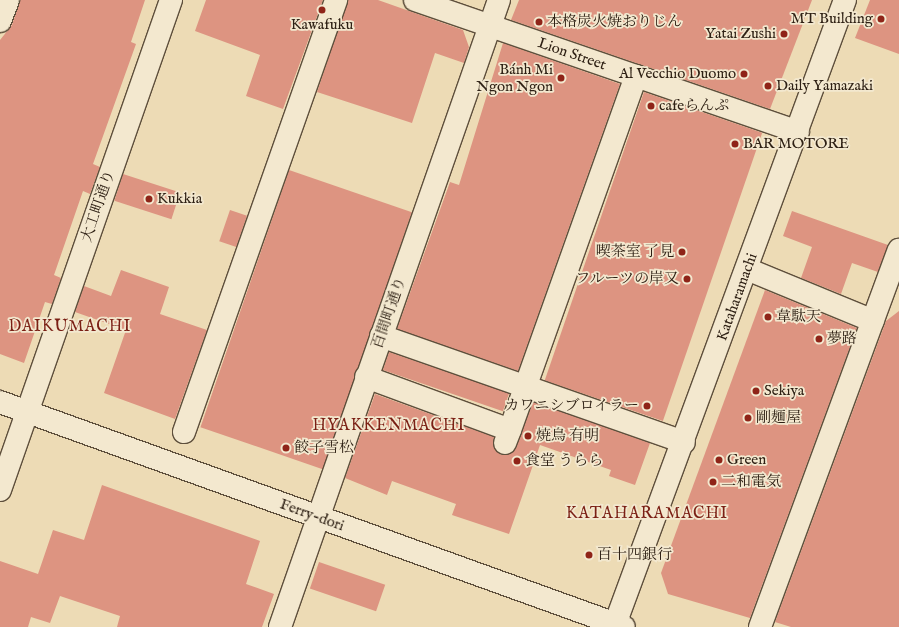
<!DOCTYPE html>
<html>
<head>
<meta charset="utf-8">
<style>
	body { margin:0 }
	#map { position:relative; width:899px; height:627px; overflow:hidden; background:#eddbb5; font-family:"IM FELL English","Noto Serif JP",serif }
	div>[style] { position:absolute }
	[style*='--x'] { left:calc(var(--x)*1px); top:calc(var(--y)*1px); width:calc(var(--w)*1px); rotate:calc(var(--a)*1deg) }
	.building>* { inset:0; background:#dd9481; transform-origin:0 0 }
	.roads { filter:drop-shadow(1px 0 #5e4f3c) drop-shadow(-1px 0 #5e4f3c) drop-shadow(0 1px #5e4f3c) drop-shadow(0 -1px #5e4f3c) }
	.minor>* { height:22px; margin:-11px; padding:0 11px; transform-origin:11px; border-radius:11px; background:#f3e8cf }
	.dots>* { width:11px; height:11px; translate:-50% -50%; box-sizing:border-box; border:2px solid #f3e8cf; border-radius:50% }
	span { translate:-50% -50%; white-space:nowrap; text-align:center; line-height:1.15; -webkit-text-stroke:3.5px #f3e8cf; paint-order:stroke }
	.poi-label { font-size:15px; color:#2e2014 }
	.right { translate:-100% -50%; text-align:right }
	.left { translate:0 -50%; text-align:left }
	.street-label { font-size:15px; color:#2e2014 }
	.neighbourhood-label { font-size:16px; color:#7a1f14; letter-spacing:1px }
</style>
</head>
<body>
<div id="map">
	<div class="building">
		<i style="clip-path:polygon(20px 0,145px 0,131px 42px,136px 44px,93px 164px,100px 167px,90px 194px,83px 191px,54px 275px,61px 278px,52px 304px,45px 302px,24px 363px,0 354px,0 40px,12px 25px)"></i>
		<i style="clip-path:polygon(206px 0,323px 0,283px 109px,246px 96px,260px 55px,195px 31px)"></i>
		<i style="clip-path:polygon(348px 0,378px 0,463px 30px,469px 47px,464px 63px,435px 53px,412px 123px,317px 92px)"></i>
		<i style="clip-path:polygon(519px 0,812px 0,770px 109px,511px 20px)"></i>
		<i style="clip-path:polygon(870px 0,899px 0,899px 54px,855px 38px)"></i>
		<i style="clip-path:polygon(503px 43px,620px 84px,518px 371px,397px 329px,450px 182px,459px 185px)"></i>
		<i style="left:644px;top:92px;width:125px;height:305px;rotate:19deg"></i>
		<i style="left:289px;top:170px;width:130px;height:272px;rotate:19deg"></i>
		<i style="left:123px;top:174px;width:60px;height:28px;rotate:18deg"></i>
		<i style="left:230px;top:210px;width:18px;height:33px;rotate:19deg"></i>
		<i style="clip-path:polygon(792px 211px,888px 245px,878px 272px,852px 263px,841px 294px,801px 278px,812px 247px,783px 236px)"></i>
		<i style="clip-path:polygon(121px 270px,169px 287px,160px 314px,207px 330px,175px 419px,104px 393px,126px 330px,75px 312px,84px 286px,111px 296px)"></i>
		<i style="clip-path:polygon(765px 290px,857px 328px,750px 618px,668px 594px,661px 573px)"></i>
		<i style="clip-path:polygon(899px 311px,899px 627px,791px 627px,775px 622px,886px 321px)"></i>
		<i style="left:389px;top:352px;width:127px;height:19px;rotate:19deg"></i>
		<i style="clip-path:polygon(375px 394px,494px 437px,493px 445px,501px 455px,507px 455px,516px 448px,533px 402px,650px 443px,635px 485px,609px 476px,611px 470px,540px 445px,509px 534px,452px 515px,456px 504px,392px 481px,387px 495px,345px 478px)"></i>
		<i style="clip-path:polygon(102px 485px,260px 541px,246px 584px,274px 594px,262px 627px,117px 627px,120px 616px,60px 596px,50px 623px,31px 617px,28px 627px,0 627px,0 561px,38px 574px,53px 530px,84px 540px)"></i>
		<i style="left:319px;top:562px;width:70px;height:28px;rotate:19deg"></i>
	</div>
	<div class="roads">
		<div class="minor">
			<i style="--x:415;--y:0;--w:405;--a:19"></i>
			<i style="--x:0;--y:21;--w:22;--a:-69"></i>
			<i style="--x:747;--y:269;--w:136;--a:22.4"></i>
			<i style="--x:381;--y:336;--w:321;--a:19.3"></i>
			<i style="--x:366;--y:377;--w:153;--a:20.2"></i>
			<i style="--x:510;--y:430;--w:14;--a:111"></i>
			<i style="--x:0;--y:402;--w:663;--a:19.83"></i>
			<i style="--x:510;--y:430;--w:376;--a:-70.4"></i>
			<i style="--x:184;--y:432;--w:458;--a:-70.6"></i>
			<i style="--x:0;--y:490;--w:519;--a:-70.76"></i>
			<i style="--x:280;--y:627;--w:664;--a:-70.75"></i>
			<i style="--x:614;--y:627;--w:668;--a:-69.78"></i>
			<i style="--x:760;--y:627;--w:402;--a:-69.8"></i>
		</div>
	</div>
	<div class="dots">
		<i style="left:322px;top:10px;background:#8f2418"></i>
		<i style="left:881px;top:19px;background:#8f2418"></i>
		<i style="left:539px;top:22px;background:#8f2418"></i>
		<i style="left:784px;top:34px;background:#8f2418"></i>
		<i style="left:744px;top:74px;background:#8f2418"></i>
		<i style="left:561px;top:78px;background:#8f2418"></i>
		<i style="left:768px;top:86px;background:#8f2418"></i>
		<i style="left:651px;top:106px;background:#8f2418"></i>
		<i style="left:735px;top:144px;background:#8f2418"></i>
		<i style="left:149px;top:199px;background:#8f2418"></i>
		<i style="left:682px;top:252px;background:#8f2418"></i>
		<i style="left:687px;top:279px;background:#8f2418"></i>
		<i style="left:768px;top:317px;background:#8f2418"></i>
		<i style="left:819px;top:339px;background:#8f2418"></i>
		<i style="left:756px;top:391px;background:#8f2418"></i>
		<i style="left:647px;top:406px;background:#8f2418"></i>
		<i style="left:748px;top:418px;background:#8f2418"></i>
		<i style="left:528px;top:436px;background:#8f2418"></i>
		<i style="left:286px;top:448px;background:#8f2418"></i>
		<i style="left:719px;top:460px;background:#8f2418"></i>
		<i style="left:517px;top:461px;background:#8f2418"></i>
		<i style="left:713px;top:482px;background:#8f2418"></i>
		<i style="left:589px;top:555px;background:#8f2418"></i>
	</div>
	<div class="poi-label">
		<span class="right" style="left:873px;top:19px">MT Building</span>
		<span class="left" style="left:547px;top:22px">本格炭火焼おりじん</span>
		<span style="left:322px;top:25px">Kawafuku</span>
		<span class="right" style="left:776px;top:34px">Yatai Zushi</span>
		<span class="right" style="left:553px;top:78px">Bánh Mi<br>Ngon Ngon</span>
		<span class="right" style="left:736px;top:74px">Al Vecchio Duomo</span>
		<span class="left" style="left:776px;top:86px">Daily Yamazaki</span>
		<span class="left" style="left:659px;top:106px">cafeらんぷ</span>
		<span class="left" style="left:743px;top:144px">BAR MOTORE</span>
		<span class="left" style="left:157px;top:199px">Kukkia</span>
		<span class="right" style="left:674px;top:252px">喫茶室 了見</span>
		<span class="right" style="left:679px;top:279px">フルーツの岸又</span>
		<span class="left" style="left:776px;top:317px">韋駄天</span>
		<span class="left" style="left:827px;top:339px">夢路</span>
		<span class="left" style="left:764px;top:391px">Sekiya</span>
		<span class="right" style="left:639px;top:406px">カワニシブロイラー</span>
		<span class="left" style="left:756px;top:418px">剛麺屋</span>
		<span class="left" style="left:536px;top:436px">焼鳥 有明</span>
		<span class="left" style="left:294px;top:448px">餃子雪松</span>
		<span class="left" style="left:727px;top:460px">Green</span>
		<span class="left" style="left:525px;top:461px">食堂 うらら</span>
		<span class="left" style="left:721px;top:482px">二和電気</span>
		<span class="left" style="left:597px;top:555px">百十四銀行</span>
	</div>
	<div class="street-label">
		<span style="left:572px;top:54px;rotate:19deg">Lion Street</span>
		<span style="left:98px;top:206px;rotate:-71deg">大工町通り</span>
		<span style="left:737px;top:297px;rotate:-70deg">Kataharamachi</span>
		<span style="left:389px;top:313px;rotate:-71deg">百間町通り</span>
		<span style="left:312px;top:515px;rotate:20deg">Ferry-dori</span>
	</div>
	<div class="neighbourhood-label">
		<span style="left:70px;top:327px">DAIKUMACHI</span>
		<span style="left:389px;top:426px">HYAKKENMACHI</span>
		<span style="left:647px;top:514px">KATAHARAMACHI</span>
	</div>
</div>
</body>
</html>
